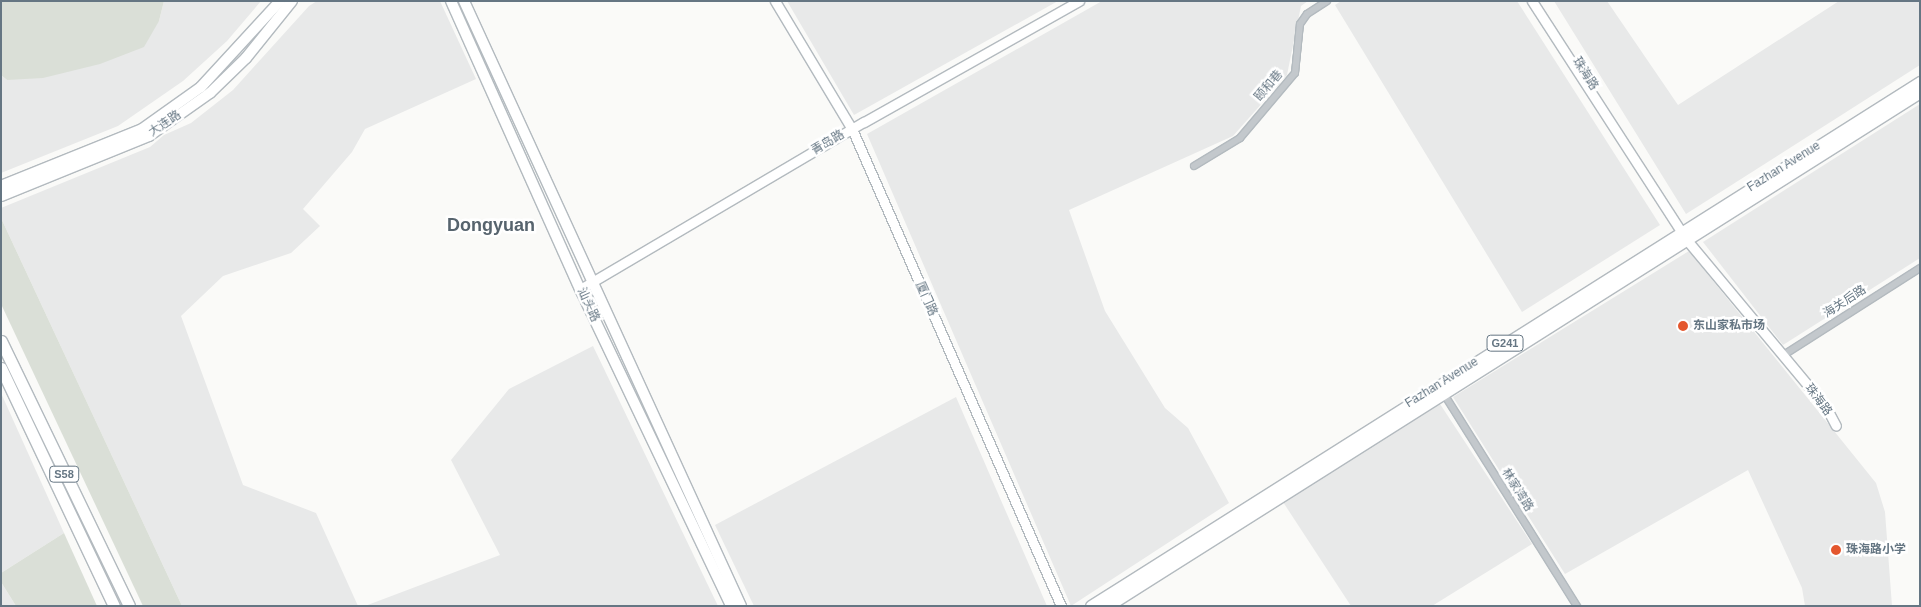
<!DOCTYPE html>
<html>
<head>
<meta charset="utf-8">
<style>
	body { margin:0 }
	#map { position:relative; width:1921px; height:607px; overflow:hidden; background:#fafaf8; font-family:Arial,"Noto Sans SC",sans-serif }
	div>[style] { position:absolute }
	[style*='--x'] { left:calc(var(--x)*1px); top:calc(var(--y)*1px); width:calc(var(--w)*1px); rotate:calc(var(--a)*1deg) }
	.built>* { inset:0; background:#e8e9e9 }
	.green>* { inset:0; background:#dadfd7 }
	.roads { filter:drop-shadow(1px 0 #b3babf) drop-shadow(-1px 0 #b3babf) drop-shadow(0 1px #b3babf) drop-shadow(0 -1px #b3babf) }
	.street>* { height:6px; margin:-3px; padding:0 3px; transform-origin:3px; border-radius:3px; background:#c3c8cc }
	.secondary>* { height:9px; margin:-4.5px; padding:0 4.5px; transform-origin:4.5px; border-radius:4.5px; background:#fff }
	.primary>* { height:10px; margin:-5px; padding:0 5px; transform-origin:5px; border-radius:5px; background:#fff }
	.highway>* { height:11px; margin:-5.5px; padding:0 5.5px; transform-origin:5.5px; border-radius:5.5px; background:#fff }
	.dots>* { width:14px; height:14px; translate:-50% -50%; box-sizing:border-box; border:2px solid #fff; border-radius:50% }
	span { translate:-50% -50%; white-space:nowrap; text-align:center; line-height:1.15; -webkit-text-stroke:5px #fff; paint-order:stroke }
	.shield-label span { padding:1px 4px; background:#fff; border:1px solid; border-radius:4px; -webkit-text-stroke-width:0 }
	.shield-label { font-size:11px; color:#657683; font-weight:700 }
	.street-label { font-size:12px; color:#657683 }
	.poi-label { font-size:12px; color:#657683; font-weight:700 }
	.left { translate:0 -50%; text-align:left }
	.district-label { font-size:18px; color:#57646e; font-weight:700 }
	.frame { position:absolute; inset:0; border:2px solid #657683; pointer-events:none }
</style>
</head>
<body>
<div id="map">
	<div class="built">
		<i style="clip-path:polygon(164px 1px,261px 1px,227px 41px,183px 81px,118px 126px,1px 173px,1px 75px,7px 80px,159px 21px)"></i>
		<i style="clip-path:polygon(317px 1px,440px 1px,476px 79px,365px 129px,352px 152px,303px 209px,320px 226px,291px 253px,223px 276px,181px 316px,243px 485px,316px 513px,358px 606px,182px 606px,1px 218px,1px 208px,150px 147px,164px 135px,191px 123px,233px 90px,309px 6px)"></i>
		<i style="clip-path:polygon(787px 1px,1058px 1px,854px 115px)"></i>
		<i style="clip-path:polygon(1102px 1px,1308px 1px,1301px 6px,1287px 75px,1233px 136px,1069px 210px,1105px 311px,1165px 408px,1188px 428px,1229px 503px,1071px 606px,867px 134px)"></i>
		<i style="clip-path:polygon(1341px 1px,1517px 1px,1660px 225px,1522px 312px,1335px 5px)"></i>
		<i style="clip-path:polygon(1554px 1px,1607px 1px,1678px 105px,1839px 1px,1920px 1px,1920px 65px,1686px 214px)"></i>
		<i style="clip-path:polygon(1920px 104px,1920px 258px,1783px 345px,1703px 242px)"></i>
		<i style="clip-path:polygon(1689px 251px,1876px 483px,1885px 512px,1892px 606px,1805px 606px,1802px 588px,1748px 470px,1565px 574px,1453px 397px)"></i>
		<i style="clip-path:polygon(593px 346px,718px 606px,365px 606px,500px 555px,451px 460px,509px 389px)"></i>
		<i style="clip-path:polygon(1px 393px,64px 533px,1px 573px)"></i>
		<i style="clip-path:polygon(956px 397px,1047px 606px,754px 606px,715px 525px)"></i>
		<i style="clip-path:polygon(1440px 404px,1532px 544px,1432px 606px,1351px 606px,1283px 502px)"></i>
		<i style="clip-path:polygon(1px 582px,16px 606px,1px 606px)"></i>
	</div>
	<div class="green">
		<i style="clip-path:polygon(1px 1px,164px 1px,159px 21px,144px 47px,100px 64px,43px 78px,7px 80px,1px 75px)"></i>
		<i style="clip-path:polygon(1px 218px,182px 606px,143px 606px,1px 304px)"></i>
		<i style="clip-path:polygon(64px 533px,97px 606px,16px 606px,1px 582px,1px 573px)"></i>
	</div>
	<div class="roads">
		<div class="street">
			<i style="--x:1194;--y:166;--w:54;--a:-31.3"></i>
			<i style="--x:1240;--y:138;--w:85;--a:-49.8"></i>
			<i style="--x:1295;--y:73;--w:49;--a:-84.2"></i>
			<i style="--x:1300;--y:24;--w:12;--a:-55"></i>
			<i style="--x:1307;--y:14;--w:24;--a:-33"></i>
			<i style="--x:1782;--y:356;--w:164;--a:-32.5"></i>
			<i style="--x:1442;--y:391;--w:254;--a:57.9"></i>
		</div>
		<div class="secondary">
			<i style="--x:775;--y:1;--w:149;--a:59"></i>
			<i style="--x:852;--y:129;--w:521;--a:66.34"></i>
			<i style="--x:1532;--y:1;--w:283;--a:57.1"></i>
			<i style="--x:1686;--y:239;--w:219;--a:50.2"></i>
			<i style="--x:1826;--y:407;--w:21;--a:62"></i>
			<i style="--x:580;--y:289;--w:329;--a:-30.5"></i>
			<i style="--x:864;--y:122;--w:247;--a:-29.4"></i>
		</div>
		<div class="primary">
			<i style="--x:451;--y:1;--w:316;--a:65.9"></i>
			<i style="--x:580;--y:289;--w:351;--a:64.5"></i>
			<i style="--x:464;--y:1;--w:665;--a:65.4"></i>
			<i style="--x:1;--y:186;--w:152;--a:-22"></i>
			<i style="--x:142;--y:129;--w:72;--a:-35.4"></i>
			<i style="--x:201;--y:87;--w:117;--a:-47.4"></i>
			<i style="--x:1;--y:196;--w:160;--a:-22.1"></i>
			<i style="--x:149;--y:136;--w:75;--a:-35.2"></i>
			<i style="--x:210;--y:93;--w:50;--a:-44.2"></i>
			<i style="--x:246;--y:58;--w:73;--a:-51.1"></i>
		</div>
		<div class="highway">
			<i style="--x:1;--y:341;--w:294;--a:64.2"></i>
			<i style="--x:1;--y:368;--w:263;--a:64.6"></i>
			<i style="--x:1091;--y:606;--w:981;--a:-32.3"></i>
			<i style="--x:1107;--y:606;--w:962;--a:-32.3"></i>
		</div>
	</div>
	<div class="dots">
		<i style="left:1683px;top:326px;background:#e4572e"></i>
		<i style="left:1836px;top:550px;background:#e4572e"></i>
	</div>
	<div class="shield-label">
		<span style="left:1505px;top:343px">G241</span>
		<span style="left:64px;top:474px">S58</span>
	</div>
	<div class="street-label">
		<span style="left:1585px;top:74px;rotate:57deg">珠海路</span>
		<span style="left:1269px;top:86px;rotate:-50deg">颐和巷</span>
		<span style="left:165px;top:124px;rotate:-34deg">大连路</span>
		<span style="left:828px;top:143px;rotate:-31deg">青岛路</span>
		<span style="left:1784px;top:167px;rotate:-32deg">Fazhan Avenue</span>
		<span style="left:926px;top:299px;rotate:66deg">厦门路</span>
		<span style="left:1845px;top:302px;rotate:-33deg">海关后路</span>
		<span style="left:588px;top:305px;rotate:65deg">汕头路</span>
		<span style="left:1442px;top:383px;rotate:-32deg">Fazhan Avenue</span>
		<span style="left:1818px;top:400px;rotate:53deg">珠海路</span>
		<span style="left:1517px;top:490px;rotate:58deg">林家湾路</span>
	</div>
	<div class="poi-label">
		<span class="left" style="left:1693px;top:326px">东山家私市场</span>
		<span class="left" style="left:1846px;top:550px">珠海路小学</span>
	</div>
	<div class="district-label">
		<span style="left:491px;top:225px">Dongyuan</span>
	</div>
	<div class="frame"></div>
</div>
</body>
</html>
